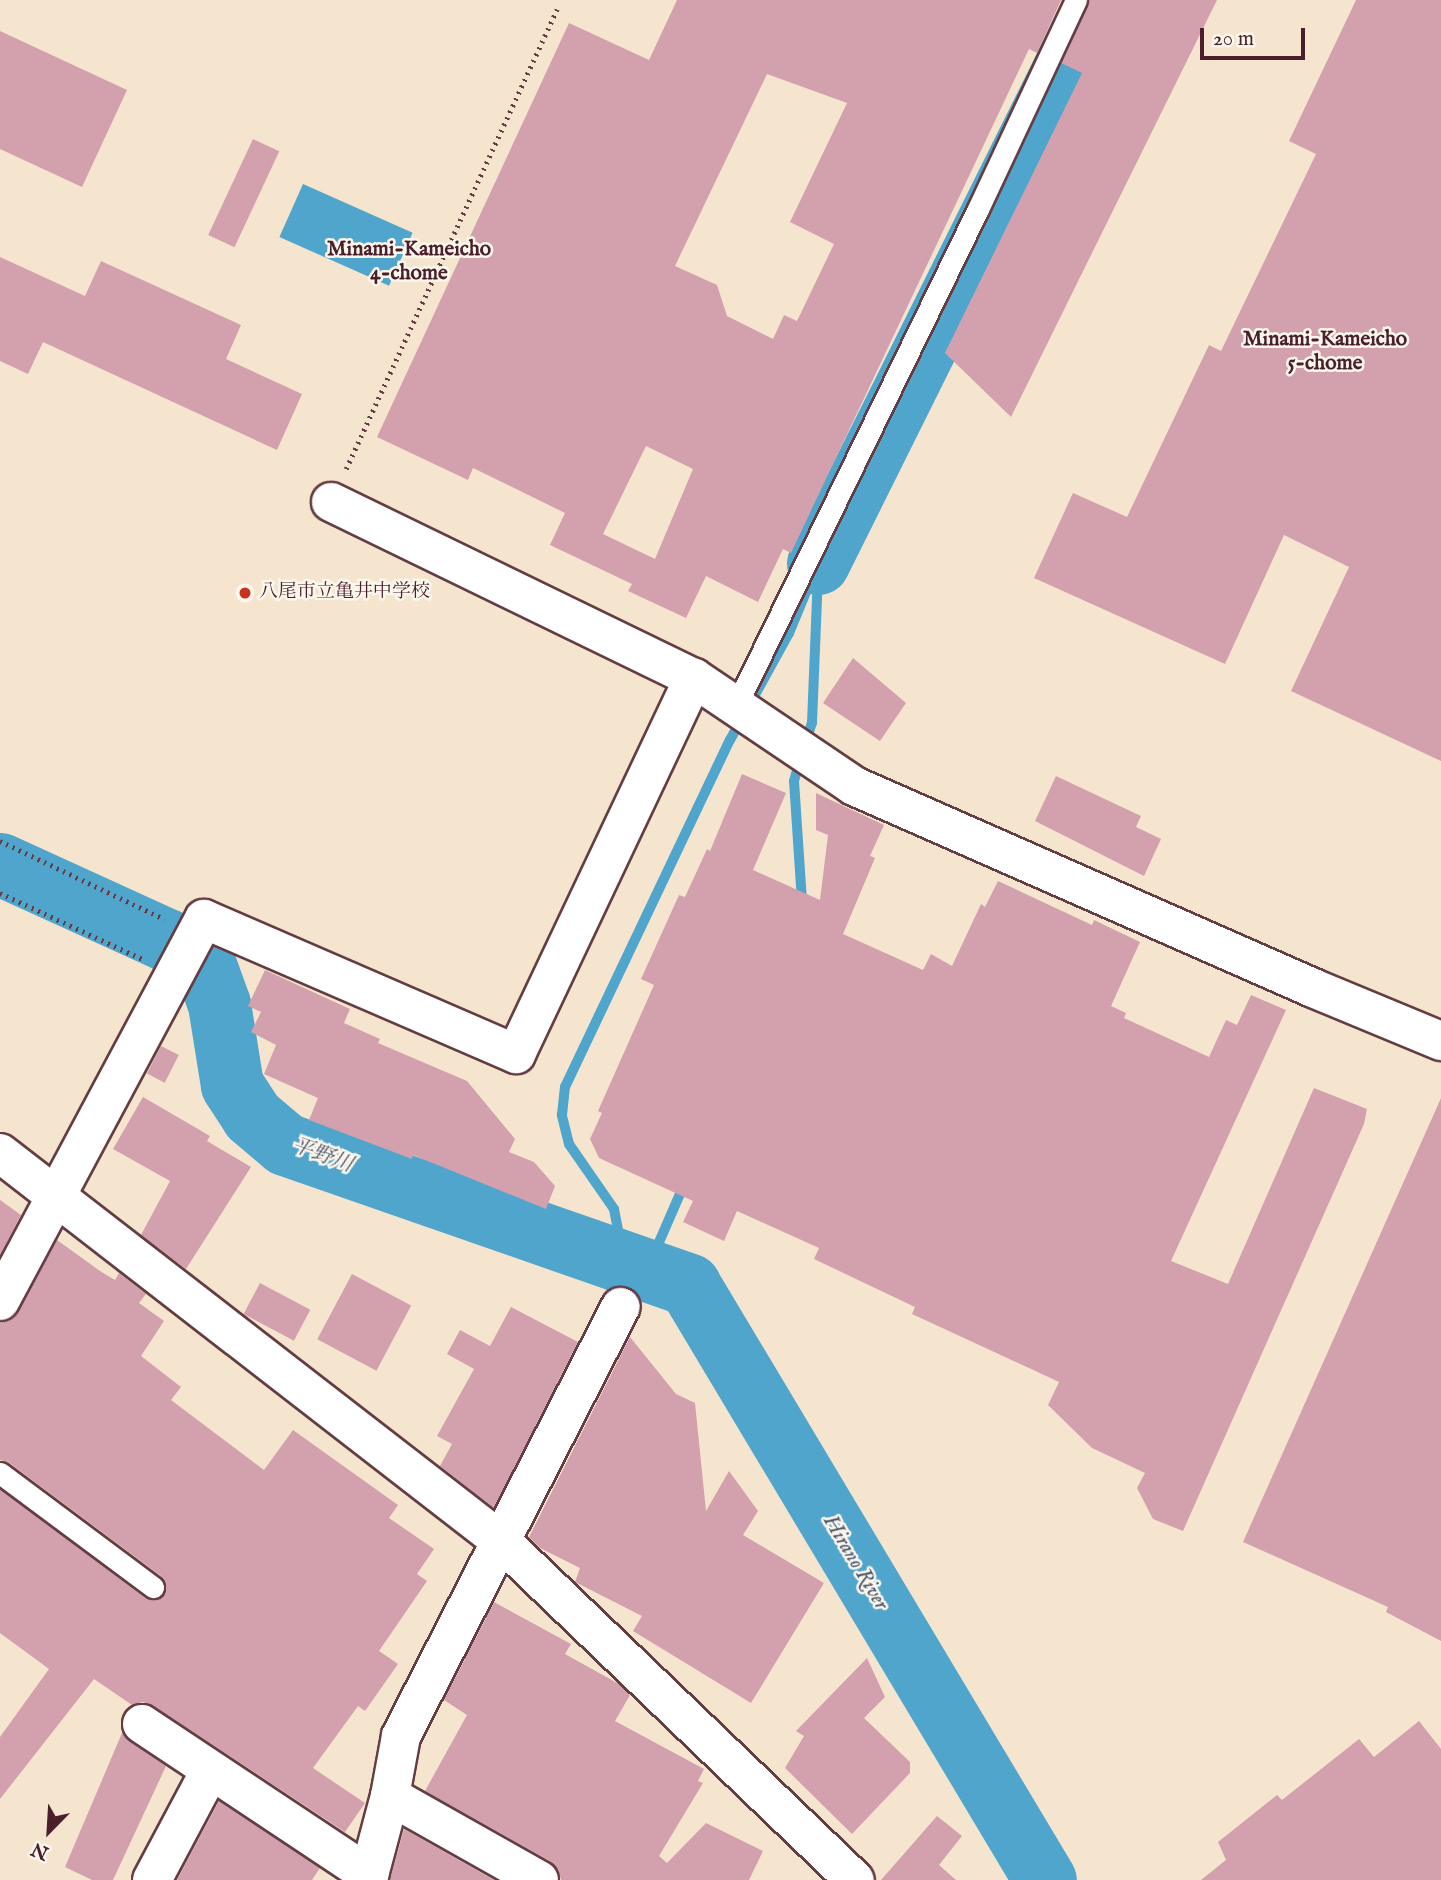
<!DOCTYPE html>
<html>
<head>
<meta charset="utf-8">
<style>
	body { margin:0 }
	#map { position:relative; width:1441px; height:1880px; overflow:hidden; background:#f6e5ce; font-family:"IM FELL English","Noto Serif JP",serif }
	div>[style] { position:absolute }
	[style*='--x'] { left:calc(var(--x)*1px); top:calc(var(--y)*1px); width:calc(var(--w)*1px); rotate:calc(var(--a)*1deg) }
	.water>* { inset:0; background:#50a5cc; transform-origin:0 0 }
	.stream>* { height:10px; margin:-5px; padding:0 5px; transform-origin:5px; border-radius:5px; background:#50a5cc }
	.river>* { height:63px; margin:-31.5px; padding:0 31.5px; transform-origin:31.5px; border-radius:31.5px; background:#50a5cc }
	.building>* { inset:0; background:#d3a0ae; transform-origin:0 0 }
	.path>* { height:4.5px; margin-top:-2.25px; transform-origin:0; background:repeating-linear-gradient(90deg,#643d43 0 2px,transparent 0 7px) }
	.roads { filter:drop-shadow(2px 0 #643d43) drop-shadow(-2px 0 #643d43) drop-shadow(0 2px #643d43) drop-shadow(0 -2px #643d43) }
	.lane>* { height:21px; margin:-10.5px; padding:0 10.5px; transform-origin:10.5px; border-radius:10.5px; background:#fff }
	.street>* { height:38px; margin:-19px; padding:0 19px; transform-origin:19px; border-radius:19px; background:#fff }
	.dots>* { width:19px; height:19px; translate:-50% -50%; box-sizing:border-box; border:4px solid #fbf7ec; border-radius:50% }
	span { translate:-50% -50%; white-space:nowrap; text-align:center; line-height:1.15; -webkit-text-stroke:5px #fbf7ec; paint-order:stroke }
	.poi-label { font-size:19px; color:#4a1f2b }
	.left { translate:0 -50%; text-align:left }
	.neighbourhood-label { font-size:21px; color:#4a1f2b; font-weight:700 }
	.water-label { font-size:21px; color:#4c556b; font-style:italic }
	.north { position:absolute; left:14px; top:1796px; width:70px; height:70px; -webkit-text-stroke:5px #fbf7ec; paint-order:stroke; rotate:204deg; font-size:19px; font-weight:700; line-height:28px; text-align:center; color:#4a1f2b }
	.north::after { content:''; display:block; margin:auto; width:24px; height:32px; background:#4a1f2b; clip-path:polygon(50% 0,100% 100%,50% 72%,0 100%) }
	.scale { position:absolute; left:1200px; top:28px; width:105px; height:32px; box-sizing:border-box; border:4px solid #4a1f2b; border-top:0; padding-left:9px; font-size:21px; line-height:24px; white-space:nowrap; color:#4a1f2b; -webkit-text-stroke:5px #fbf7ec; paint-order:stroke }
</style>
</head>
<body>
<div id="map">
	<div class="water">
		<i style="left:303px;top:184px;width:120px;height:58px;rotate:24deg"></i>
	</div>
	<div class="stream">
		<i style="--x:805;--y:744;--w:22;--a:-72"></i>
		<i style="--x:812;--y:723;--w:151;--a:-87.7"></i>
		<i style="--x:800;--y:760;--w:22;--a:106"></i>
		<i style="--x:794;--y:781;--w:122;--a:86.2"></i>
		<i style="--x:624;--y:1261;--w:53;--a:-100.9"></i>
		<i style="--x:614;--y:1209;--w:79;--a:-124.7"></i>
		<i style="--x:569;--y:1144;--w:30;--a:-104"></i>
		<i style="--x:562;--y:1115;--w:28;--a:-84"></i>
		<i style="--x:565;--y:1087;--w:384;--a:-64.6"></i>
		<i style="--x:730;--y:740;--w:122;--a:-61.1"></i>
		<i style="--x:789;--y:633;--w:76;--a:-67.5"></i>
		<i style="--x:647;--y:1270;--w:96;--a:-66.6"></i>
	</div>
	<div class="river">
		<i style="--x:818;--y:563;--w:629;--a:-63.56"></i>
		<i style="--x:0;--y:864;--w:183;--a:24.5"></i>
		<i style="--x:167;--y:940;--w:45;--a:33.3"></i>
		<i style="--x:205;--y:965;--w:41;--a:70.3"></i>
		<i style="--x:219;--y:1004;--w:82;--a:80.9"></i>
		<i style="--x:232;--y:1085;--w:37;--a:57"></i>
		<i style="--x:252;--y:1116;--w:43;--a:40.3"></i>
		<i style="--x:285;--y:1144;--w:428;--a:19.2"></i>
		<i style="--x:689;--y:1285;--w:693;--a:59.11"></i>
	</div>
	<div class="building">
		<i style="clip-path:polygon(evenodd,677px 0,1061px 0,1037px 53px,1029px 49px,791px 553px,783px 549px,758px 602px,706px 576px,686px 618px,628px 591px,632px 584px,550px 545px,565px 513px,473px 468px,468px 480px,377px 437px,569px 23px,649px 60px,677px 0,767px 74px,847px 103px,790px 222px,834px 244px,797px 321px,784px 315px,773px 339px,727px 316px,717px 285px,675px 266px,767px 74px,677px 0,646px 446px,693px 469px,655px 559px,603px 534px,646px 446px)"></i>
		<i style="clip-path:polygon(1089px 0,1217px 0,1011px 417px,945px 353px,1082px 73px,1061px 63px)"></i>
		<i style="clip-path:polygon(1356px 0,1441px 0,1441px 761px,1291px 691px,1349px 567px,1284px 535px,1225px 664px,1034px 578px,1073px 493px,1127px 517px,1209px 345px,1221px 351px,1316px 154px,1289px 141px)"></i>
		<i style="clip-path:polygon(0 31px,127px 90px,82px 187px,0 149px)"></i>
		<i style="left:253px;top:139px;width:29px;height:106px;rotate:25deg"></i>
		<i style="clip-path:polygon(0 257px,85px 296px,101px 261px,241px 325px,226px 359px,302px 394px,277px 450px,43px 342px,28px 374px,0 361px)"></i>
		<i style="clip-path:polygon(853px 658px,906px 703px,880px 741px,823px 703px)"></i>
		<i style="clip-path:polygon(742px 774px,786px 793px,753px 870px,820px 900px,828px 835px,816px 830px,816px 793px,884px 825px,870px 856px,875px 858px,843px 934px,923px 970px,931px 954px,952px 966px,981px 904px,985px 907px,998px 881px,1092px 925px,1094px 920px,1140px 942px,1111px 1006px,1126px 1013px,1124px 1018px,1209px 1057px,1226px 1020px,1237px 1025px,1251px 995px,1286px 1010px,1171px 1261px,1228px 1284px,1314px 1088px,1367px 1109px,1364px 1124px,1183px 1531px,1153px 1519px,1137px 1488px,1145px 1473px,1092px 1448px,1048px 1405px,1059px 1382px,912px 1314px,915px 1307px,814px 1259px,819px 1248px,737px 1211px,724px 1241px,683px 1222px,693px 1201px,599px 1158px,590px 1139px,602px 1113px,598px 1111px,654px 985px,641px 979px,679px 895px,685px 897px,707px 849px,710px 851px)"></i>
		<i style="clip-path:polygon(1056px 776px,1141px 816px,1136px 827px,1161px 839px,1144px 876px,1035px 821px)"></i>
		<i style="clip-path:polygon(265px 970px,350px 1009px,344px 1023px,380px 1039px,378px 1043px,467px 1081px,515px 1139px,509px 1152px,534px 1162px,555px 1186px,546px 1209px,413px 1155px,412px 1159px,309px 1120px,318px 1098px,264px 1074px,276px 1045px,251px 1032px,261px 1012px,248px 1006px)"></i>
		<i style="left:161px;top:1046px;width:20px;height:31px;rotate:27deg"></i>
		<i style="clip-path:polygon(143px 1097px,210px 1136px,207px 1141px,251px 1167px,186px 1269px,141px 1235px,170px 1181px,113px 1149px)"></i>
		<i style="clip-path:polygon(1441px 1098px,1441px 1641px,1386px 1612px,1388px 1607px,1243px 1542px)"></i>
		<i style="clip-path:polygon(0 1200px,21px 1215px,0 1255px)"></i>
		<i style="clip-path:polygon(57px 1240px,100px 1271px,115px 1280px,119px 1273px,146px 1294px,139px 1303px,164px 1321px,141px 1356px,181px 1387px,171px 1400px,264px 1470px,293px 1430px,398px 1505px,389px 1518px,434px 1549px,417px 1574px,427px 1581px,379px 1651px,398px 1664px,365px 1711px,358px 1706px,313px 1768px,365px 1803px,345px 1832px,154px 1706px,143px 1702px,132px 1705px,94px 1679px,0 1799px,0 1737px,49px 1669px,0 1633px,0 1489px,145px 1598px,159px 1599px,166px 1588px,161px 1576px,8px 1462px,0 1460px,0 1323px,11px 1320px,19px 1311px)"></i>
		<i style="left:352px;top:1274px;width:67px;height:74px;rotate:28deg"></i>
		<i style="left:260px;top:1283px;width:57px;height:35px;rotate:28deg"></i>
		<i style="clip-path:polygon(511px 1307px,578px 1342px,494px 1508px,440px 1466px,452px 1444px,437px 1436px,474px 1369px,447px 1354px,460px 1330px,490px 1346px)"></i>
		<i style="clip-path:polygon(630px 1337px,676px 1394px,695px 1403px,706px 1511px,729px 1471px,758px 1511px,743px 1535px,824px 1583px,751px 1703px,633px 1631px,642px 1616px,575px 1582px,580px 1568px,540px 1548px,529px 1537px)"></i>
		<i style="clip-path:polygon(494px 1602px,571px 1644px,565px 1654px,619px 1684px,630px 1695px,615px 1721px,704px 1769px,698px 1781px,703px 1783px,659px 1856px,667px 1863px,706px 1823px,763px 1851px,749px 1880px,561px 1880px,558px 1870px,550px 1861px,425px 1791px,467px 1715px,444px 1700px)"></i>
		<i style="clip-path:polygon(867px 1658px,885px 1697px,864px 1718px,910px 1762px,910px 1773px,852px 1834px,785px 1768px,804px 1736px,796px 1731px)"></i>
		<i style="clip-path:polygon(1419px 1721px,1441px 1749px,1441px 1880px,1201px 1880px,1226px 1860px,1218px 1842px,1277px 1795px,1282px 1800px,1359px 1739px,1374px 1757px)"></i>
		<i style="clip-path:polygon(122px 1733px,130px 1742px,166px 1766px,113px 1880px,92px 1880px,65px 1867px)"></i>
		<i style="clip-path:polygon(219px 1801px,320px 1868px,312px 1880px,177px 1880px)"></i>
		<i style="clip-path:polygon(937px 1816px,962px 1836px,939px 1865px,956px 1880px,881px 1880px)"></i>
		<i style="clip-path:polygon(404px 1829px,494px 1880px,390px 1880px)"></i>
	</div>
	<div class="path">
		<i style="--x:346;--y:469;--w:506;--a:-65.36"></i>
		<i style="--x:0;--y:841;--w:182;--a:25.4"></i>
		<i style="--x:0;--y:893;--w:157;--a:24.9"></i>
	</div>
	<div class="roads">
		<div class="lane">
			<i style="--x:735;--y:708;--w:555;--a:-64.04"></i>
			<i style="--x:978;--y:209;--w:231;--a:-64.9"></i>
			<i style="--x:0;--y:1473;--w:191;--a:36.7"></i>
		</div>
		<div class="street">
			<i style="--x:331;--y:502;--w:403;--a:25.9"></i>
			<i style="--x:694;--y:678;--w:193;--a:34"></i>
			<i style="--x:854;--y:786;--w:501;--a:23.75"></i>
			<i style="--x:1313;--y:988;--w:139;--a:22.5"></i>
			<i style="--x:0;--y:1153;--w:634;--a:37.76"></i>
			<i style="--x:501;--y:1541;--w:490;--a:43.8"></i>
			<i style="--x:0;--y:1301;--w:433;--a:-61.9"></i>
			<i style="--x:204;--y:919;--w:340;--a:23.4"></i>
			<i style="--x:516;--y:1054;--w:416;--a:-64.7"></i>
			<i style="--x:142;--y:1724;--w:273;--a:33.6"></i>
			<i style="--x:369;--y:1875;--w:82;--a:-75.1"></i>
			<i style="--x:390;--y:1796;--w:61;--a:-79.6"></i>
			<i style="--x:401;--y:1736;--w:482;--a:-62.9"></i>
			<i style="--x:390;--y:1796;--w:171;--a:29.4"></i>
			<i style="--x:152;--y:1880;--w:123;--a:-62"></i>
		</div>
	</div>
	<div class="dots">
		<i style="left:245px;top:593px;background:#c8321e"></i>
	</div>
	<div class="poi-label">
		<span class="left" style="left:259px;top:593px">八尾市立亀井中学校</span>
	</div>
	<div class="neighbourhood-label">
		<span style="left:409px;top:262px">Minami-Kameicho<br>4-chome</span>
		<span style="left:1325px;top:352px">Minami-Kameicho<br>5-chome</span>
	</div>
	<div class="water-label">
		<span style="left:322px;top:1156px;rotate:20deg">平野川</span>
		<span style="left:855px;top:1563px;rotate:59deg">Hirano River</span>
	</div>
	<div class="north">N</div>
	<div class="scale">20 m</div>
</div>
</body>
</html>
